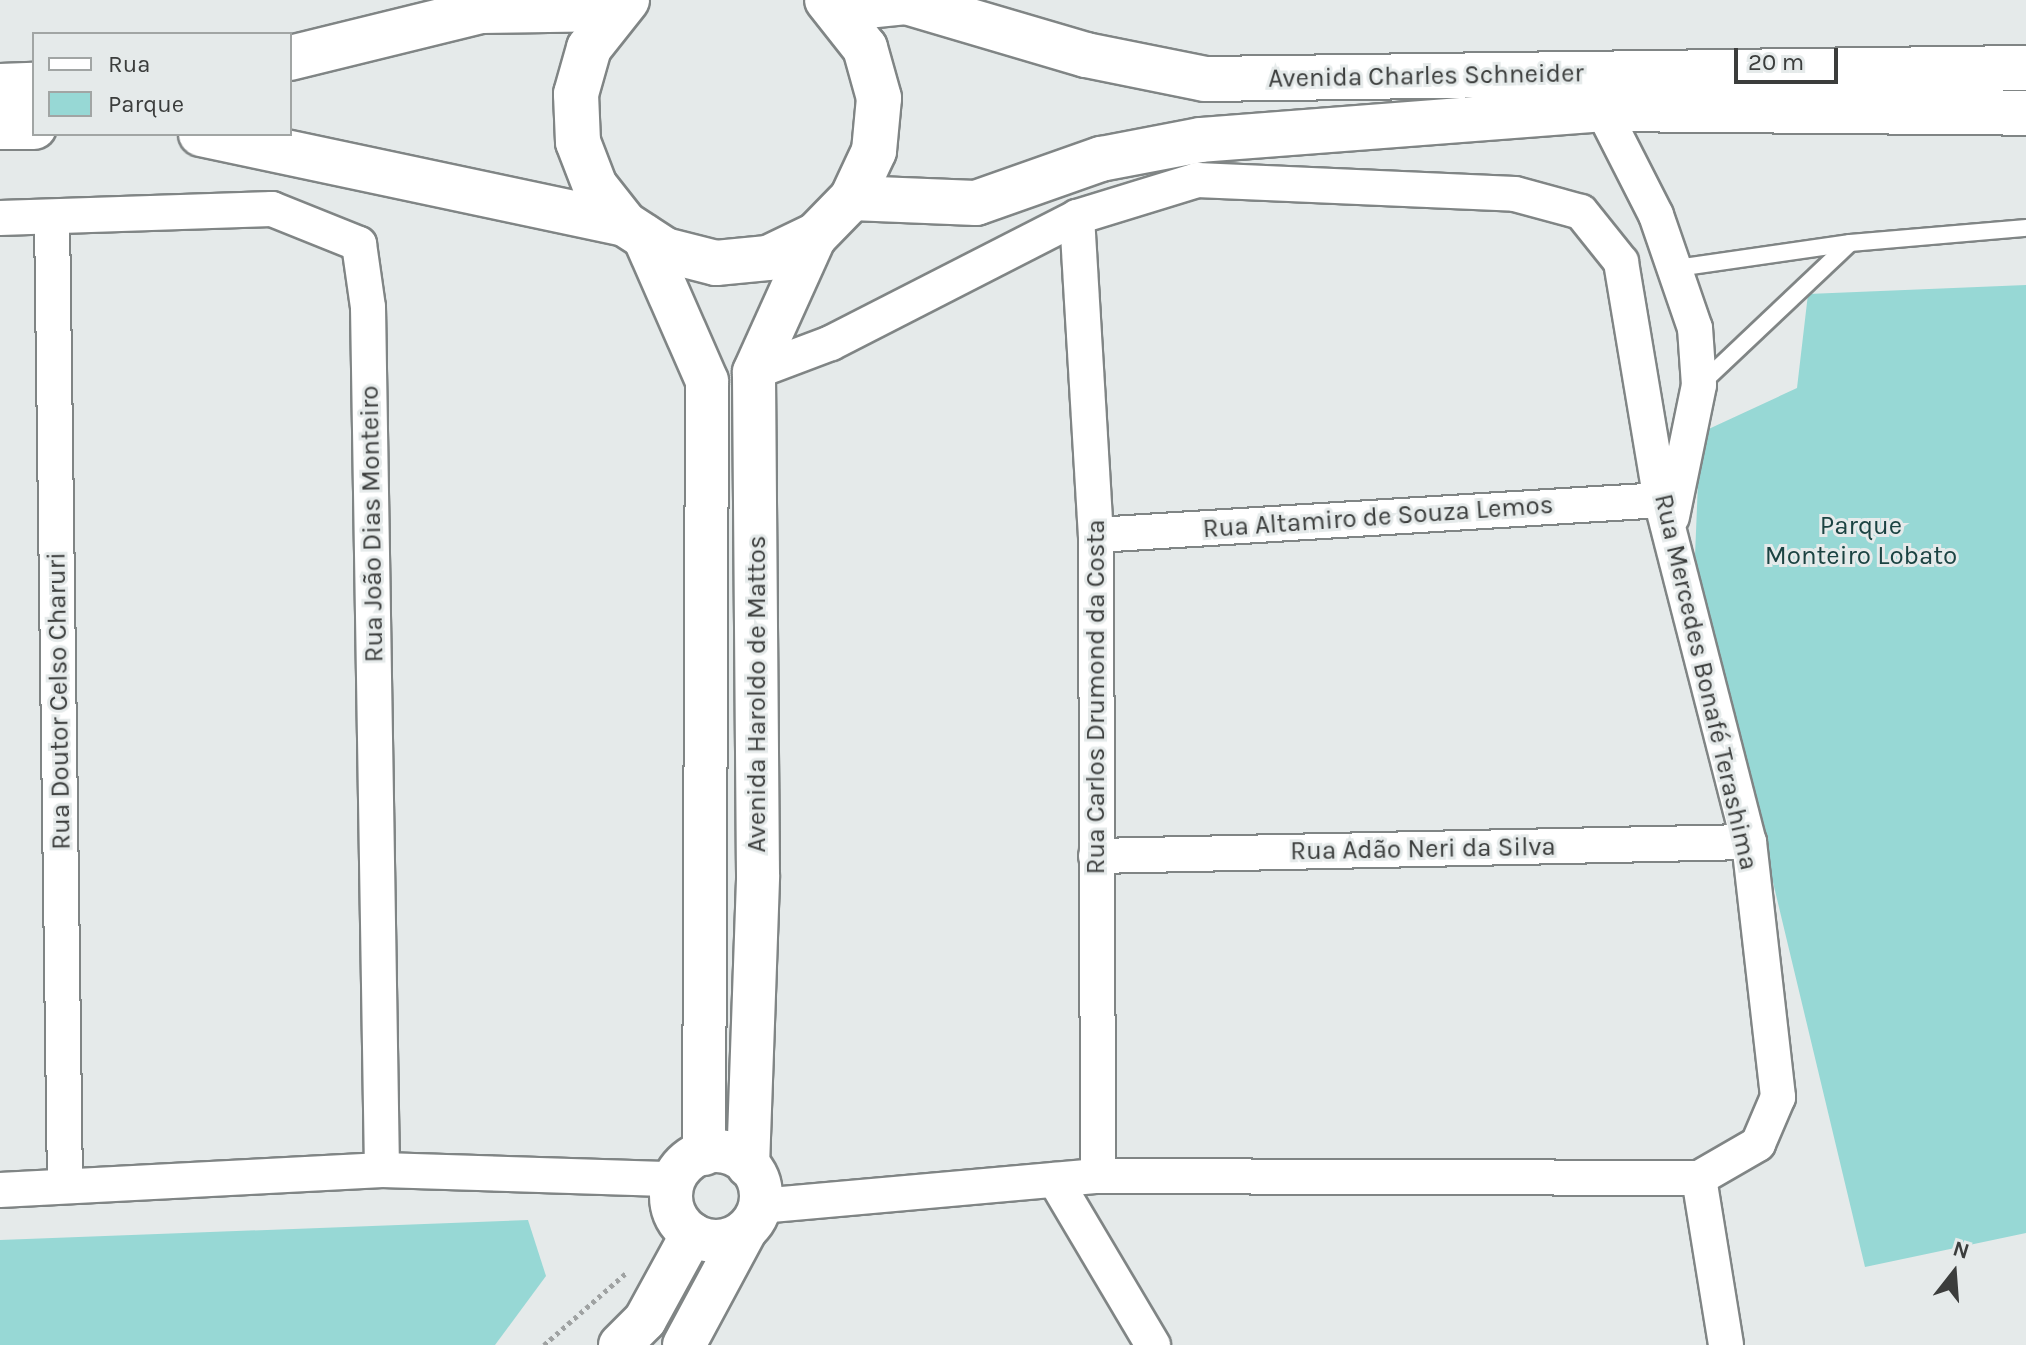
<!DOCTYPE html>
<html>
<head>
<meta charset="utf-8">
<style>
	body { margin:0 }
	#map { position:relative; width:2026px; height:1345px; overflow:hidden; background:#e5eaea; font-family:Karla,sans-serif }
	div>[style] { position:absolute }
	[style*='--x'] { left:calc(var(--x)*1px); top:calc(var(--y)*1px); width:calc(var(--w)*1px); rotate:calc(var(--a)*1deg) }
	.green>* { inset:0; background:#97d8d5 }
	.path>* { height:5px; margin-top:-2.5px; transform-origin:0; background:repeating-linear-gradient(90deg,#9fa2a2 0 4px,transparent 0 8px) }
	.roads { filter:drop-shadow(2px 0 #808585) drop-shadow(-2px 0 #808585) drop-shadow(0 2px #808585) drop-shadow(0 -2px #808585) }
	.service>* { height:16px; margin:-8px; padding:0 8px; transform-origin:8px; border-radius:8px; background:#fff }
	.minor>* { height:34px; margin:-17px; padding:0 17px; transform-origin:17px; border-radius:17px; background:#fff }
	.tertiary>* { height:42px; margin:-21px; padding:0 21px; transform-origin:21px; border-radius:21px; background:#fff }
	.tertiary>.ring { margin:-21px; padding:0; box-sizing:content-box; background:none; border:42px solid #fff; border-radius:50% }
	.primary>* { height:44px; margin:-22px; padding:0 22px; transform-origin:22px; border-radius:22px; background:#fff }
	span { translate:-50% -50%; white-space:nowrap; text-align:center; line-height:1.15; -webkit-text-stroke:6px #e5eaea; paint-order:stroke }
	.street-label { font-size:26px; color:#3b3d3c }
	.park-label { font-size:26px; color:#1b4342 }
	.legend { position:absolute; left:32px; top:32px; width:260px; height:104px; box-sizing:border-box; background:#e5eaea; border:2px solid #a1a5a4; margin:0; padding:10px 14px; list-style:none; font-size:24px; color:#3b3d3c }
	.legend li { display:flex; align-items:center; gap:16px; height:40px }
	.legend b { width:40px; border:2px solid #a1a5a4 }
	.north { position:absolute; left:1914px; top:1233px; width:80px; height:80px; -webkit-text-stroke:6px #e5eaea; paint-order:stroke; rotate:17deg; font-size:22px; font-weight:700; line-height:32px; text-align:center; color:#3b3d3c }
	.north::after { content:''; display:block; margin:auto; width:28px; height:36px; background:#3b3d3c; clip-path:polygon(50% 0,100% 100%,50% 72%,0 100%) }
	.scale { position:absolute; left:1734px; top:48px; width:104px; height:36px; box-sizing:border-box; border:4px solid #3b3d3c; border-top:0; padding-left:10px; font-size:24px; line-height:28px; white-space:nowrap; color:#3b3d3c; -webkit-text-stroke:6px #e5eaea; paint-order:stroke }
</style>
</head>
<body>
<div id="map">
	<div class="green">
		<i style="clip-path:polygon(2026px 285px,2026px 1233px,1865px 1267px,1695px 556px,1700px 433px,1797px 388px,1808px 294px)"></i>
		<i style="clip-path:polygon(528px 1220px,546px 1276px,495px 1345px,0 1345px,0 1240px)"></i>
	</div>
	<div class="path">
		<i style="--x:544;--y:1345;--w:109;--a:-41.3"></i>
	</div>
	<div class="roads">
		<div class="service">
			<i style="--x:1677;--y:268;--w:175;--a:-8.2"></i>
			<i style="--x:1850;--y:243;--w:177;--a:-4.9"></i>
			<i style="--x:1701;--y:384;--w:204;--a:-43.4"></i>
		</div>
		<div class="minor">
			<i style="--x:1602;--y:109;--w:119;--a:63"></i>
			<i style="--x:1656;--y:215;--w:120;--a:71"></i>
			<i style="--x:1695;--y:328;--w:57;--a:86"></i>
			<i style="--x:1699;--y:385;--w:135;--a:101.6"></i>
			<i style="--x:1077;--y:217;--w:319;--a:86.6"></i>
			<i style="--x:1096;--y:535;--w:641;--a:89.82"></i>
			<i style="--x:0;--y:218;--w:272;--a:-1.9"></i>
			<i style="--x:272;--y:209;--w:94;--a:21.9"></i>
			<i style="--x:359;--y:244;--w:64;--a:81.9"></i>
			<i style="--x:368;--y:307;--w:863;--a:89.07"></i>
			<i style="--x:52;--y:218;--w:966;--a:89.23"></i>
			<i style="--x:754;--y:372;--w:82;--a:-20.6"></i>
			<i style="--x:831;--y:343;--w:276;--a:-27.1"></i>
			<i style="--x:1077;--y:217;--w:126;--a:-17.1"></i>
			<i style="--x:1197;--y:180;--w:318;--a:2.5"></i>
			<i style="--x:1515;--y:194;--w:68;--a:15.3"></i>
			<i style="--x:1581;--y:212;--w:64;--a:51.3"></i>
			<i style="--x:1621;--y:262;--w:241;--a:80.5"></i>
			<i style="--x:1661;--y:500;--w:353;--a:75.6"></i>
			<i style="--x:1749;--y:842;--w:257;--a:83.5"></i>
			<i style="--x:1778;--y:1097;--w:51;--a:113.1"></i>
			<i style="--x:1758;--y:1144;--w:68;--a:150"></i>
			<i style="--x:1096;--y:535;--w:566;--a:-3.54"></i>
			<i style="--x:1096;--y:856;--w:653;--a:-1.23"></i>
			<i style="--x:1699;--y:1178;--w:169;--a:80.8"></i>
			<i style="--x:1055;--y:1180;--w:192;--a:59.3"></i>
			<i style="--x:0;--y:1190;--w:383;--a:-3"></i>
			<i style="--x:382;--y:1170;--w:291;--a:1.8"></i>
			<i style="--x:760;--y:1206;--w:339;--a:-5.1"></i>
			<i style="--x:1098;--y:1176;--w:601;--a:0.19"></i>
		</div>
		<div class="tertiary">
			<i style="--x:643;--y:235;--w:159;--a:66.3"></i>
			<i style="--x:707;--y:381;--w:773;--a:90.22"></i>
			<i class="ring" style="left:671px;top:1151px;width:48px;height:48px"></i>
			<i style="--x:748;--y:1166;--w:291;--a:-88"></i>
			<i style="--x:758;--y:875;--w:503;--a:-90.46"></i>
			<i style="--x:754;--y:372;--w:150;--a:-65.7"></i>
			<i style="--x:620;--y:1345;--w:35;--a:-45"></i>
			<i style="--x:645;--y:1320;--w:98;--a:-61.3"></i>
			<i style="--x:684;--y:1345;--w:131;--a:-61.7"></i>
		</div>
		<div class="primary">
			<i style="--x:627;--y:0;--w:61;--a:128.4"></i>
			<i style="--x:589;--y:48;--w:48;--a:105.8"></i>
			<i style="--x:576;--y:94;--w:48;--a:87.6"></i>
			<i style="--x:578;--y:142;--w:47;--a:68.9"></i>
			<i style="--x:595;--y:186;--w:48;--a:51.7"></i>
			<i style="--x:625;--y:224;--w:48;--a:33"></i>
			<i style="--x:665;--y:250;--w:53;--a:14.3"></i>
			<i style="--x:716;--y:263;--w:52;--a:-5.5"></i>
			<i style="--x:768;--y:258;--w:53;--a:-25.6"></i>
			<i style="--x:816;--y:235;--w:52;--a:-45.8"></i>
			<i style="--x:852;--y:198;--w:52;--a:-64.9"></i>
			<i style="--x:874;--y:151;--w:53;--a:-84.6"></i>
			<i style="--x:879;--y:98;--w:52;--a:-105.6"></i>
			<i style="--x:865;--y:48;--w:61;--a:-128.4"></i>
			<i style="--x:837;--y:9;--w:69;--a:-5.8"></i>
			<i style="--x:906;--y:2;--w:188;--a:16.4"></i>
			<i style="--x:1086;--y:55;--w:121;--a:11.4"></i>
			<i style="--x:1205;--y:79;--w:821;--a:-0.77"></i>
			<i style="--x:290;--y:58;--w:197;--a:-13.8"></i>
			<i style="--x:481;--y:11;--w:135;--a:-0.8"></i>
			<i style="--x:0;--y:86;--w:34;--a:-2"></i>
			<i style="--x:0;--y:127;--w:34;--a:0"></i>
			<i style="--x:201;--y:134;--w:433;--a:12"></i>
			<i style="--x:852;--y:198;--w:124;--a:2.3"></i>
			<i style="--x:976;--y:203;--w:133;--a:-19.4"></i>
			<i style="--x:1101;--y:159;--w:102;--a:-10.8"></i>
			<i style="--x:1201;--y:140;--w:402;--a:-4.4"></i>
			<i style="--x:1602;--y:109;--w:424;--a:0.5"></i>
		</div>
	</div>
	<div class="street-label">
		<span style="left:1426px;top:76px;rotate:-1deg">Avenida Charles Schneider</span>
		<span style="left:1378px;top:517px;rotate:-4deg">Rua Altamiro de Souza Lemos</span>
		<span style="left:372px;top:524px;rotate:-91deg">Rua João Dias Monteiro</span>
		<span style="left:1706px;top:682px;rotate:77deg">Rua Mercedes Bonafé Terashima</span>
		<span style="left:757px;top:694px;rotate:-90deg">Avenida Haroldo de Mattos</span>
		<span style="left:1096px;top:697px;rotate:-90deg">Rua Carlos Drumond da Costa</span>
		<span style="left:59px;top:701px;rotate:-91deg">Rua Doutor Celso Charuri</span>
		<span style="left:1423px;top:849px;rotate:-1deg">Rua Adão Neri da Silva</span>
	</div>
	<div class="park-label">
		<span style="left:1861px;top:541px">Parque<br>Monteiro Lobato</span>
	</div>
	<ul class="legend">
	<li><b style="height:10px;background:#fff"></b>Rua</li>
	<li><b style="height:22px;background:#97d8d5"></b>Parque</li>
	</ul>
	<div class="north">N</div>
	<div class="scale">20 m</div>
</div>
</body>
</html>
